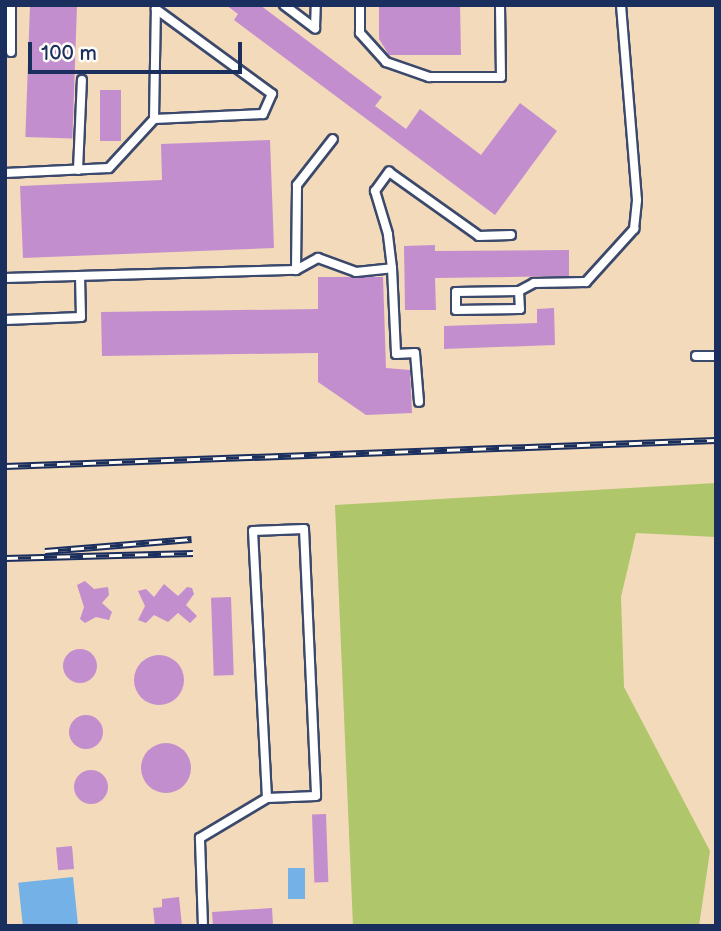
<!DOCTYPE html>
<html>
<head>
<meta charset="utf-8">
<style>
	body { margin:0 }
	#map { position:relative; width:721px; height:931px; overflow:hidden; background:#f2daba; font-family:"Balsamiq Sans",sans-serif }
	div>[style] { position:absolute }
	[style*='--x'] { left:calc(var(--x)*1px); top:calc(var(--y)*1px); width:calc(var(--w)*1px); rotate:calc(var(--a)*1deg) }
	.green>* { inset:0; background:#b0c66a }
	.water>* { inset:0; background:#73b1e6; transform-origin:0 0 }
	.building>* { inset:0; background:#c38ece; transform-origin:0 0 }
	.round { border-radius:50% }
	.roads { filter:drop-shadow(2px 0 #3b496c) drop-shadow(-2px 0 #3b496c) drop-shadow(0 2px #3b496c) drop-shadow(0 -2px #3b496c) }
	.lane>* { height:8px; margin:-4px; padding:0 4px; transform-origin:4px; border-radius:4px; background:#fff }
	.rail>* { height:7px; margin-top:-3.5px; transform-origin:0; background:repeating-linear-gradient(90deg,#fdfcf7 0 13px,#1b2f5e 0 26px); box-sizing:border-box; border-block:2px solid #1b2f5e }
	span { translate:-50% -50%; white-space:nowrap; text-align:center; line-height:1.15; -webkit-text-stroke:5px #fdfcf7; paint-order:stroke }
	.frame { position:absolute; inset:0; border:7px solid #1b2f5e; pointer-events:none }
	.scale { position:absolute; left:28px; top:42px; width:214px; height:32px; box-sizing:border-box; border:4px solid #1b2f5e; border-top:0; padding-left:9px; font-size:21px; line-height:24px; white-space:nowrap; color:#1b2f5e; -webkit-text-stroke:5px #fdfcf7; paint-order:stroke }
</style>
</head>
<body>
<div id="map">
	<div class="green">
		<i style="clip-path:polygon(716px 483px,716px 537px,636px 533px,621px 597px,624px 687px,710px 851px,699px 926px,353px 926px,335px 505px)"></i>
	</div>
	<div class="water">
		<i style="left:288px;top:868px;width:17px;height:31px"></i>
		<i style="left:73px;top:877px;width:49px;height:55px;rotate:84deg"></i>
	</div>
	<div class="building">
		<i style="left:30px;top:5px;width:47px;height:132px;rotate:2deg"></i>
		<i style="clip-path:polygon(226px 5px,260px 5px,382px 97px,375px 106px,406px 129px,420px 109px,481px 155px,520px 103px,557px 131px,495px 215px,234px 20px,238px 14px)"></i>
		<i style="clip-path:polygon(379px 5px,460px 5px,461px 55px,389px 55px,379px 39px)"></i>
		<i style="left:100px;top:90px;width:21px;height:51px"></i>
		<i style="clip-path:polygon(270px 140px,274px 248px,23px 258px,20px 186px,162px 180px,161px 144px)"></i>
		<i style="clip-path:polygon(435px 245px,435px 251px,569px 250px,569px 276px,435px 278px,436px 310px,405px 310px,404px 246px)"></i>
		<i style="clip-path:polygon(318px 277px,383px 277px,386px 368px,410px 370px,412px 413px,366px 415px,318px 382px,318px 353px,102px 356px,101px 312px,318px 309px)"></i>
		<i style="clip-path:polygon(554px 308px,555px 345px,444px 349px,444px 326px,537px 323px,537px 309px)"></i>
		<i style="clip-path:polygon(85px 581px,94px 589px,108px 587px,109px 595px,102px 603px,112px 612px,109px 620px,96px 617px,85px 623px,80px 619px,84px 607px,77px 585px)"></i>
		<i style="clip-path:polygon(164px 584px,178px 596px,187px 587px,192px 588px,194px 594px,186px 605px,197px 616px,190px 623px,178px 613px,168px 622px,154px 615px,146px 623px,138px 620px,145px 606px,138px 591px,146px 589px,154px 597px)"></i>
		<i style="left:231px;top:597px;width:78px;height:20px;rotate:88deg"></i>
		<i class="round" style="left:63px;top:649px;width:34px;height:34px"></i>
		<i class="round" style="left:134px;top:655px;width:50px;height:50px"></i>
		<i class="round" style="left:69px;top:715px;width:34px;height:34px"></i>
		<i class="round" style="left:141px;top:743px;width:50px;height:50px"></i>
		<i class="round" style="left:74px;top:770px;width:34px;height:34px"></i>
		<i style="left:326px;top:814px;width:68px;height:14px;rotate:88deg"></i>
		<i style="left:72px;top:846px;width:23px;height:16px;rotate:85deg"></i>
		<i style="clip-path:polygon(179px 897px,182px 926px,155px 926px,153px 908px,162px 907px,162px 899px)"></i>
		<i style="clip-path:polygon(272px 908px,273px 925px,213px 926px,212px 912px)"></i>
	</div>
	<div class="roads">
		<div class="lane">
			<i style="--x:284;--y:5;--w:39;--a:37"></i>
			<i style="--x:315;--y:28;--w:23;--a:-88"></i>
			<i style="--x:360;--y:5;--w:28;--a:90"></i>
			<i style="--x:360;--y:33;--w:39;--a:48"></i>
			<i style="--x:386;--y:62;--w:46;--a:19.2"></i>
			<i style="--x:429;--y:77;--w:72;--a:0"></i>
			<i style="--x:501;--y:77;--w:72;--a:-90.8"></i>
			<i style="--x:11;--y:52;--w:47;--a:-90"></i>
			<i style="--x:154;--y:119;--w:110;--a:-89"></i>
			<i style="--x:78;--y:170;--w:90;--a:-87.5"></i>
			<i style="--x:5;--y:173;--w:104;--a:-2.8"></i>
			<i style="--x:109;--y:168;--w:67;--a:-47.4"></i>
			<i style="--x:154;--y:119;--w:109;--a:-2.6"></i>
			<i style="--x:263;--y:114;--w:22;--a:-66"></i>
			<i style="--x:272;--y:94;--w:144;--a:-143.8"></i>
			<i style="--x:392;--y:268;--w:86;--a:87.3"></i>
			<i style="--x:396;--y:354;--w:19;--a:-3"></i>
			<i style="--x:415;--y:353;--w:49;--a:85.3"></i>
			<i style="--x:296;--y:270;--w:25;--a:-29"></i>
			<i style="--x:318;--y:258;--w:40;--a:20.2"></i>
			<i style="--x:356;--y:272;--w:36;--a:-6"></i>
			<i style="--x:392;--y:268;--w:34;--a:-97"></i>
			<i style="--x:388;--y:234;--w:45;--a:-106.8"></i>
			<i style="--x:375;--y:191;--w:24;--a:-54"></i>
			<i style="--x:389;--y:172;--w:110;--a:35.4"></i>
			<i style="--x:479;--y:236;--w:32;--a:-2"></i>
			<i style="--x:5;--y:278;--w:291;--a:-1.6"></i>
			<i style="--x:296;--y:270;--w:85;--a:-89.3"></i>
			<i style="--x:297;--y:185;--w:58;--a:-52"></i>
			<i style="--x:519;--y:291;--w:18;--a:87"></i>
			<i style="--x:520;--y:309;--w:64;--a:179.1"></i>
			<i style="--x:456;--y:310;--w:18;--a:-90"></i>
			<i style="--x:456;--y:292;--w:63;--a:-0.9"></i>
			<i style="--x:519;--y:291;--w:17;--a:-28"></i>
			<i style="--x:534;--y:283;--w:52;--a:-1.1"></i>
			<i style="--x:586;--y:282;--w:72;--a:-47.8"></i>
			<i style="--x:634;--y:229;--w:29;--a:-84"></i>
			<i style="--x:637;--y:200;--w:196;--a:-94.7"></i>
			<i style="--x:5;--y:320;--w:76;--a:-2.3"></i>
			<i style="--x:81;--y:317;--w:41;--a:-91.4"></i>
			<i style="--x:696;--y:356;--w:20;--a:0"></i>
			<i style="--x:203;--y:926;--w:88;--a:-92"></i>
			<i style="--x:200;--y:838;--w:78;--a:-30.8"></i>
			<i style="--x:267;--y:798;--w:267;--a:-93"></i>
			<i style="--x:253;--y:531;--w:51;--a:-2.2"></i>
			<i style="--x:304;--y:529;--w:267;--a:87.4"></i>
			<i style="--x:316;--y:796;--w:49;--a:177.7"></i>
		</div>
	</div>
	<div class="rail">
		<i style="--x:5;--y:466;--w:711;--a:-2.09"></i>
		<i style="--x:45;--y:551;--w:147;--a:-4.7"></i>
		<i style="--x:5;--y:558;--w:188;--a:-1.5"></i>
	</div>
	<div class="frame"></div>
	<div class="scale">100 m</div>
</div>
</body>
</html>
